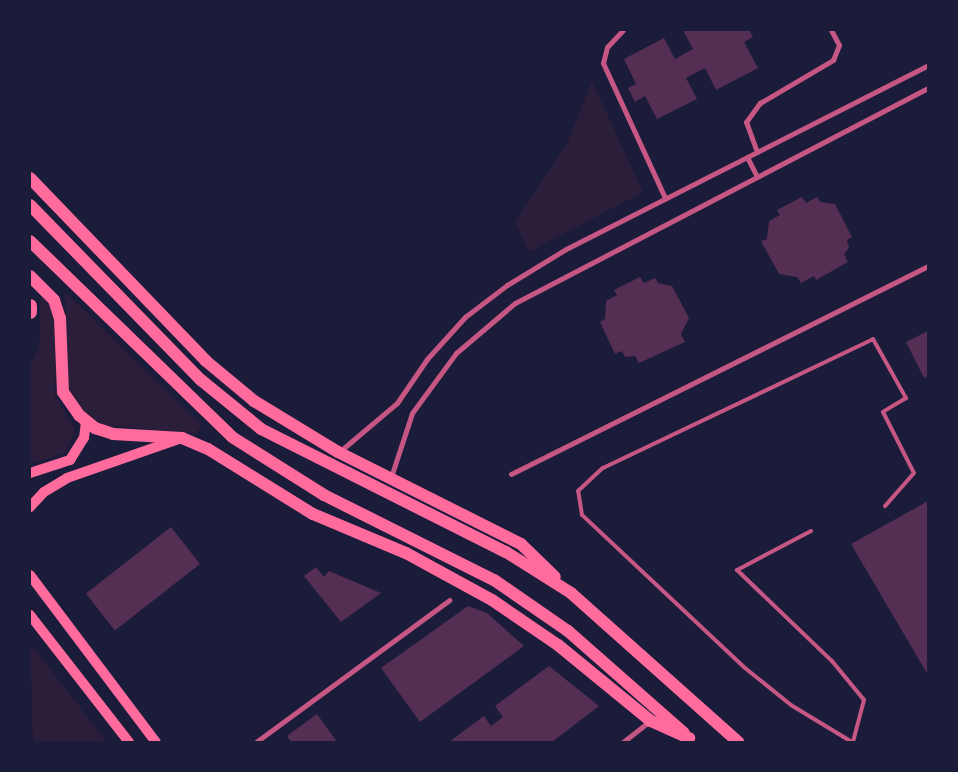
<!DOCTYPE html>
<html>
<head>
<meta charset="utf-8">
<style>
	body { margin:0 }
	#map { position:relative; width:958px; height:772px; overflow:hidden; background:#1b1b3a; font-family:"DejaVu Sans",sans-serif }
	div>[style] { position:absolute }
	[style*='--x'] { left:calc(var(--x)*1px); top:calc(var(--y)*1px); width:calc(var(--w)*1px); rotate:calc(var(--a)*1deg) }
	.green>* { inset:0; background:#2a1e3b }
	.building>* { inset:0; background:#542f53; transform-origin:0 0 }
	.service>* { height:4px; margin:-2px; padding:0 2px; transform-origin:2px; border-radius:2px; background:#c65784 }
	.minor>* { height:5px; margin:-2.5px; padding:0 2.5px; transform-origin:2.5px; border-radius:2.5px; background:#c65784 }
	.secondary>* { height:10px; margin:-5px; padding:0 5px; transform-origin:5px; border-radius:5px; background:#ff6b9d }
	.primary>* { height:12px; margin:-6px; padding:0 6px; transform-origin:6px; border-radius:6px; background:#ff6b9d }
	.trunk>* { height:14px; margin:-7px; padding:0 7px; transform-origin:7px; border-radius:7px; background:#ff6b9d }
	span { translate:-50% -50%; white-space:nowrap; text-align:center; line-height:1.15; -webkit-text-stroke:4px #1b1b3a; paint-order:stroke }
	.frame { position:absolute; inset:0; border:31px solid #1b1b3a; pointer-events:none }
</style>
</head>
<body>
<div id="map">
	<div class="green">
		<i style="clip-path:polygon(592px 81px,643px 192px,529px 252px,515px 222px,568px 141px)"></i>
		<i style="clip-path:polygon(41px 290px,50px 302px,57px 332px,55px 396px,75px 429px,66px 453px,30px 464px,30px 365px,39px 347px)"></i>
		<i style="clip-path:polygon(65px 292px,202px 425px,196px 434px,104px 425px,83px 412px,69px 395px,66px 376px)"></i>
		<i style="clip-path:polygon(30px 643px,107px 742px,33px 742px)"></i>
	</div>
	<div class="building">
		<i style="clip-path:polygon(683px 30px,749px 30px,753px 37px,744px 42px,758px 68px,716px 90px,705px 68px,686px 78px,697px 99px,657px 119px,645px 96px,635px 102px,628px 88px,636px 84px,624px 59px,664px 38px,675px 59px,693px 49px)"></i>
		<i style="clip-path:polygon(802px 197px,806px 203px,817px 197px,820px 202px,835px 204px,852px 237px,847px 240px,849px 248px,844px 254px,848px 262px,816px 280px,814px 276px,801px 283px,797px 277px,779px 274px,761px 241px,767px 239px,769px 221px,780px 215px,777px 210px)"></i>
		<i style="clip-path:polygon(640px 277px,644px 283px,655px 278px,658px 283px,672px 286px,689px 318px,681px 334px,685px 342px,639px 363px,635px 356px,625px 357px,622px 351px,615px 354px,600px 322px,605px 319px,606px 301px,617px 295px,614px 290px)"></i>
		<i style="clip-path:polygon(928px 331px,928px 376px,924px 378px,906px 342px)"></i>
		<i style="clip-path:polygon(928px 501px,928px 675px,851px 544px)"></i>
		<i style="left:171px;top:527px;width:47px;height:108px;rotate:52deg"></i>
		<i style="clip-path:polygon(316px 567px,324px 577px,329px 571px,381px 593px,341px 622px,304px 576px)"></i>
		<i style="clip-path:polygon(468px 606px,487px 613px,524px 646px,420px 722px,381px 668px)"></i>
		<i style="clip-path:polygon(549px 666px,599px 706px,552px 742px,449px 742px,484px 716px,491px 726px,503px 717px,495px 706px)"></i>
		<i style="clip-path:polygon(317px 714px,337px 742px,291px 742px,287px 736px)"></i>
	</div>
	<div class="service">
		<i style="--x:811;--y:531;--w:84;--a:152.2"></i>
		<i style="--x:737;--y:570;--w:132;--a:43.8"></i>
		<i style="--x:832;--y:661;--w:50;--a:50.6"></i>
		<i style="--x:864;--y:700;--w:43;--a:104.7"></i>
		<i style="--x:852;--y:742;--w:71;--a:-148.8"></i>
		<i style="--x:791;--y:705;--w:59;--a:-141.2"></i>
		<i style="--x:745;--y:668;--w:224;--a:-136.8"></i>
		<i style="--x:582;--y:515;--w:24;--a:-99"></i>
		<i style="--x:578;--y:491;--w:34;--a:-43"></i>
		<i style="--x:603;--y:468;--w:299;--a:-25.5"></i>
		<i style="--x:873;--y:339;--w:68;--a:60.8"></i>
		<i style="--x:906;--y:398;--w:27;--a:149"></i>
		<i style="--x:883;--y:412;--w:68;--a:63.1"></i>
		<i style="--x:914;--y:473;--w:44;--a:131.3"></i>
	</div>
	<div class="minor">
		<i style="--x:623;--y:30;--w:23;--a:133"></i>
		<i style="--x:607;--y:47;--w:16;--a:104"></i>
		<i style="--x:603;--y:63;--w:149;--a:65.3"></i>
		<i style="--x:757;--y:152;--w:32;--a:-110"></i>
		<i style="--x:746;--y:122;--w:24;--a:-54"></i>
		<i style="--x:760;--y:103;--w:85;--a:-30.5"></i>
		<i style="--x:833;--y:60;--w:16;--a:-68"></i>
		<i style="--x:839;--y:45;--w:17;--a:-118"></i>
		<i style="--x:747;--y:157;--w:22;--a:63"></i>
		<i style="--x:339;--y:452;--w:76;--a:-40.2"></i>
		<i style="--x:397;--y:403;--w:53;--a:-55.7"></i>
		<i style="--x:427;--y:359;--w:57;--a:-47.9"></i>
		<i style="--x:465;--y:317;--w:53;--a:-37.3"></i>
		<i style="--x:507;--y:285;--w:69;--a:-31.4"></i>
		<i style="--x:566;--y:249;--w:406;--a:-26.9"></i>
		<i style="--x:511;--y:474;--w:466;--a:-26.5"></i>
		<i style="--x:391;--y:477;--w:67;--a:-71.8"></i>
		<i style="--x:412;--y:413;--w:74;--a:-53.7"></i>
		<i style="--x:456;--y:353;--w:77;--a:-40.3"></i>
		<i style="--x:515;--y:303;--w:466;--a:-27.5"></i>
		<i style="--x:256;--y:742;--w:240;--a:-36.3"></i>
		<i style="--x:623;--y:742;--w:34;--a:-38"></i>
	</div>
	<div class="secondary">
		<i style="--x:30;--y:473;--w:42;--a:-18"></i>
		<i style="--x:70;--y:460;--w:26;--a:-58"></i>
		<i style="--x:84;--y:438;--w:17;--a:-83"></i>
		<i style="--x:30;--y:507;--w:21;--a:-47"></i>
		<i style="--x:44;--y:492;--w:27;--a:-31"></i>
		<i style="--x:67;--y:478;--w:119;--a:-19.2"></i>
		<i style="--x:30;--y:575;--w:209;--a:53"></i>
		<i style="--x:30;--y:615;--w:161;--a:52.1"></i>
	</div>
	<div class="primary">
		<i style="--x:30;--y:178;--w:254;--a:46.1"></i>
		<i style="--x:206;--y:361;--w:62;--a:39.8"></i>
		<i style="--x:254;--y:401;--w:98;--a:31.3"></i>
		<i style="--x:338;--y:452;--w:205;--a:26.7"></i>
		<i style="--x:521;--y:544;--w:47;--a:44.1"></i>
		<i style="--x:30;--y:205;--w:245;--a:45.7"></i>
		<i style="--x:201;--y:380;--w:77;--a:39.2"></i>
		<i style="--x:261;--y:429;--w:274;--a:26.7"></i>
		<i style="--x:506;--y:552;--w:77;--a:32.2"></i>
		<i style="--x:571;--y:593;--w:224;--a:41.7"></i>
		<i style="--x:30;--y:241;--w:281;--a:44.1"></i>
		<i style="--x:232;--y:437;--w:109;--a:32.2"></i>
		<i style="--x:324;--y:495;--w:190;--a:26.6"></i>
		<i style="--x:494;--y:580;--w:90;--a:34.6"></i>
		<i style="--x:568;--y:631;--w:154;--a:41.3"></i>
		<i style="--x:30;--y:276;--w:34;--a:45"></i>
		<i style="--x:54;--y:300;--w:19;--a:72"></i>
		<i style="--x:60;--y:318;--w:74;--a:87.7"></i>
		<i style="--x:63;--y:392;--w:28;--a:55"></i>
		<i style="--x:79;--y:415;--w:21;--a:39"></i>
		<i style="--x:95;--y:428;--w:19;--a:18"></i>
		<i style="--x:113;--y:434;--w:69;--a:3.3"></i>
		<i style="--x:182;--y:438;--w:28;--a:23"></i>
		<i style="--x:208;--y:449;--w:123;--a:31.8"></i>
		<i style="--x:313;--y:514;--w:101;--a:22.8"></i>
		<i style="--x:406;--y:553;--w:98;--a:28.7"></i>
		<i style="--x:492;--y:600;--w:80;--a:34.3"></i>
		<i style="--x:558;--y:645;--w:120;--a:39.3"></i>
		<i style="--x:651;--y:721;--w:42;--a:24.1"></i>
	</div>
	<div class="trunk">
		<i style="--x:30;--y:306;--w:6;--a:90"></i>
	</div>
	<div class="frame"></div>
</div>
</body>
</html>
